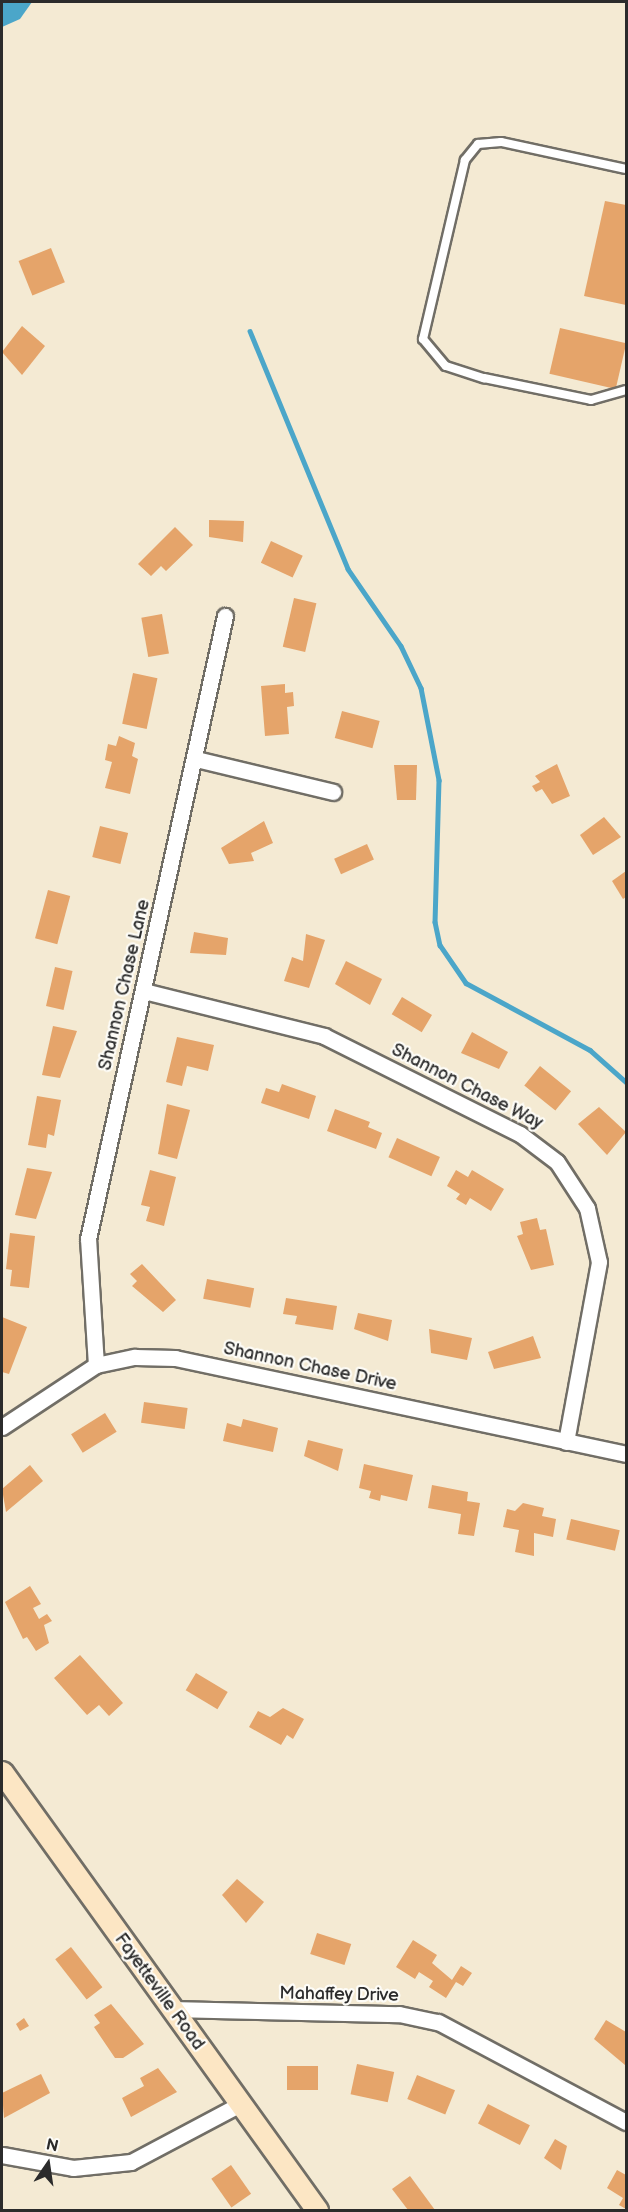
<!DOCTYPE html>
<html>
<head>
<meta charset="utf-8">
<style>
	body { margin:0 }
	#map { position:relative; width:628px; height:2212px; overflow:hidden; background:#f4ead3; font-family:"Balsamiq Sans",sans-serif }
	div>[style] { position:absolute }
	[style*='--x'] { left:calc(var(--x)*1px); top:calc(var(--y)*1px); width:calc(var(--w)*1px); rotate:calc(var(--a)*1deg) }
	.water>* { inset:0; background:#4ba6c9 }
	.stream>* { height:4.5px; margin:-2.25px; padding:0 2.25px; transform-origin:2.25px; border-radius:2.25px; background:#4ba6c9 }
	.building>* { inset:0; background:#e5a46a; transform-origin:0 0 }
	.roads { filter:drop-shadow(2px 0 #716e66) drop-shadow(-2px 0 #716e66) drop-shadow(0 2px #716e66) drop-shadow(0 -2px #716e66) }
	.lane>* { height:8px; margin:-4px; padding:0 4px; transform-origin:4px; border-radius:4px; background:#fff }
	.street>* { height:15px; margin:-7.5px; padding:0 7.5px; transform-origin:7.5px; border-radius:7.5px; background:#fff }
	.secondary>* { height:21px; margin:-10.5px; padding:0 10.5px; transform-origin:10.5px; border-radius:10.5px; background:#fce6c4 }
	span { translate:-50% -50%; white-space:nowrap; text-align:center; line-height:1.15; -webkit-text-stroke:4.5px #fdfcf7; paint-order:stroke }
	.street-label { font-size:18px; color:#2b2b2b }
	.frame { position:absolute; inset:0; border:3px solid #2b2b2b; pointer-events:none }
	.north { position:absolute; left:18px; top:2134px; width:60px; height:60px; -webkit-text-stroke:4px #fdfcf7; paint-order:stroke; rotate:13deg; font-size:16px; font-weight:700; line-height:24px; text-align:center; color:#2b2b2b }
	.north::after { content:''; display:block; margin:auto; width:21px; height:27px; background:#2b2b2b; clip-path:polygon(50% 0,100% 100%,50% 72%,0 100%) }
</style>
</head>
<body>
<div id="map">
	<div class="water">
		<i style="clip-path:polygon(2px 2px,32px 2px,20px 19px,2px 27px)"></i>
	</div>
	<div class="stream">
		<i style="--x:250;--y:331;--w:257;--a:67.6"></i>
		<i style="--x:348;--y:569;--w:93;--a:55.5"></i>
		<i style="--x:401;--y:646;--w:47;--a:64.5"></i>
		<i style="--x:421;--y:688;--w:94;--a:78.9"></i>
		<i style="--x:439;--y:780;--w:142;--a:91.6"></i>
		<i style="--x:435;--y:922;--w:24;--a:78"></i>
		<i style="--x:440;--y:945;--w:46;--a:55.6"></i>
		<i style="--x:466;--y:983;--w:141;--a:28.4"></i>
		<i style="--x:590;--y:1050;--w:48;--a:41.6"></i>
	</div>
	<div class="building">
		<i style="clip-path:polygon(605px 201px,626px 205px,626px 305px,584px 296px)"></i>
		<i style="left:51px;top:248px;width:37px;height:35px;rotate:68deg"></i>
		<i style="clip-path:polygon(22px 326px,45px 346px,22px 375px,2px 352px)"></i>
		<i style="left:560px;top:328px;width:68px;height:47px;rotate:13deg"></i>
		<i style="clip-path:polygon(209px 520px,244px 521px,243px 542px,209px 537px)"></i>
		<i style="clip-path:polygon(175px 527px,193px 545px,166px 571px,161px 566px,151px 576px,138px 564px)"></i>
		<i style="left:271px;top:541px;width:35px;height:24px;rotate:25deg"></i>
		<i style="left:294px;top:598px;width:23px;height:50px;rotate:13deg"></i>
		<i style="left:162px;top:614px;width:40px;height:21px;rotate:80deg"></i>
		<i style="left:133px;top:673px;width:25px;height:52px;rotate:12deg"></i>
		<i style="clip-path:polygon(285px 684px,285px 693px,293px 692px,294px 706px,287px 707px,289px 734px,265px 736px,261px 686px)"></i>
		<i style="left:342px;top:711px;width:39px;height:28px;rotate:15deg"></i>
		<i style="clip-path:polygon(119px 736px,135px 743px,132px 756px,138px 759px,130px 794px,105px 788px,112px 762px,105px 760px,108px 744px,116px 746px)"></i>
		<i style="clip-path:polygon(557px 764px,570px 796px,552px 804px,542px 789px,536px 792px,532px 786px,540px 782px,535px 776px)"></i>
		<i style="clip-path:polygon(394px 765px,417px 765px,416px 800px,397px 800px)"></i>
		<i style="clip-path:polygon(604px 817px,621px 837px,593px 855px,580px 835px)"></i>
		<i style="clip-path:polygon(264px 821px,273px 843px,251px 853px,254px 861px,229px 864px,221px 848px)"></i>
		<i style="left:100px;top:826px;width:29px;height:32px;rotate:14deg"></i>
		<i style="left:367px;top:844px;width:17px;height:36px;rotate:66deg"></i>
		<i style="clip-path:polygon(626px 871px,626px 897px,623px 899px,612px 881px)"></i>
		<i style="left:48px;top:890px;width:23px;height:50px;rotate:15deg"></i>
		<i style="clip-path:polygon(194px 932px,228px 938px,226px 955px,190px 953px)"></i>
		<i style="clip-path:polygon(306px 934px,325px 940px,309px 988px,284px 981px,292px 957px,303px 961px)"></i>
		<i style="clip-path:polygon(346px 961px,382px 979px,370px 1005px,335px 984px)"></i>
		<i style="left:55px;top:967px;width:18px;height:40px;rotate:13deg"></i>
		<i style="left:402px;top:997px;width:35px;height:20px;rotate:31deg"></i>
		<i style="clip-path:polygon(53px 1026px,77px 1031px,60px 1078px,42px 1075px)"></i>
		<i style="clip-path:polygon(472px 1032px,508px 1052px,499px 1069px,461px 1053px)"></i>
		<i style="clip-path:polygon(177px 1037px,214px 1045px,208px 1071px,187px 1066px,182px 1086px,166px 1082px)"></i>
		<i style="left:540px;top:1066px;width:40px;height:25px;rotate:39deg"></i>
		<i style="clip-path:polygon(282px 1084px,316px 1096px,309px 1119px,261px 1103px,266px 1088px,279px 1092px)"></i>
		<i style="clip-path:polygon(37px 1096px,61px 1100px,54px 1136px,48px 1134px,46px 1148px,28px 1145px)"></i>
		<i style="clip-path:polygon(167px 1104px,190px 1110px,177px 1159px,158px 1154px)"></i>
		<i style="clip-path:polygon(599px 1107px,626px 1132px,607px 1155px,578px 1124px)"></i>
		<i style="clip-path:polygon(335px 1109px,370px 1122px,368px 1127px,382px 1133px,376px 1149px,327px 1131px)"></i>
		<i style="left:397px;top:1138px;width:47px;height:21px;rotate:24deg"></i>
		<i style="clip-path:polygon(27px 1168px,52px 1172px,36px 1219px,15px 1215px)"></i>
		<i style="clip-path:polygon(150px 1170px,176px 1177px,164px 1226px,146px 1221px,150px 1207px,141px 1205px)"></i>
		<i style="clip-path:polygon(456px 1170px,468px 1177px,472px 1170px,504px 1189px,491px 1211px,470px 1198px,466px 1205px,456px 1199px,460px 1194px,447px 1186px)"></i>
		<i style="clip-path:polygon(537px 1218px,540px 1230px,546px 1229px,554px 1265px,531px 1270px,517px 1236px,523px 1234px,520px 1222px)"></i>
		<i style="clip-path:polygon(10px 1233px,35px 1236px,29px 1288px,10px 1286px,12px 1270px,6px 1269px)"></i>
		<i style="clip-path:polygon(142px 1264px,176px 1300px,163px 1312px,132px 1286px,137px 1281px,130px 1274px)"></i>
		<i style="left:207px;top:1279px;width:48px;height:20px;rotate:11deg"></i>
		<i style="clip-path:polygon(286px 1298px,337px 1306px,333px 1330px,295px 1324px,297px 1316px,283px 1314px)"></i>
		<i style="clip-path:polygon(358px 1313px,392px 1320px,388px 1341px,354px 1329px)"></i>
		<i style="clip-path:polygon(2px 1317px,27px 1327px,9px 1374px,2px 1372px)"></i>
		<i style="clip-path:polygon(429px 1329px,472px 1338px,467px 1360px,431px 1353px)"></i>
		<i style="clip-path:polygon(533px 1336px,541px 1358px,494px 1369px,488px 1352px)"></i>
		<i style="left:144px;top:1402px;width:44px;height:21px;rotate:8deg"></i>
		<i style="left:105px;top:1413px;width:22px;height:40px;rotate:58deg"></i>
		<i style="clip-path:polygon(243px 1419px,278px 1428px,273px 1452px,223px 1441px,227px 1423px,241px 1427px)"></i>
		<i style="clip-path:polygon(308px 1440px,343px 1449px,338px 1471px,304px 1456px)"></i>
		<i style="clip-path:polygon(364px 1464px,413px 1475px,407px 1501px,381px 1495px,380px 1501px,369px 1498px,371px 1491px,359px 1488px)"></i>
		<i style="clip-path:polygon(30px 1465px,43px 1481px,6px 1512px,2px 1489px)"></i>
		<i style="clip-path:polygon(432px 1485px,468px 1492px,467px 1501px,480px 1503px,474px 1536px,458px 1534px,461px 1514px,428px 1508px)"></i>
		<i style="clip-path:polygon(523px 1503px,544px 1508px,542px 1516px,556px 1519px,553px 1537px,534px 1533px,534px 1556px,515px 1552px,519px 1530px,503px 1527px,507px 1509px,515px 1511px)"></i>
		<i style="left:571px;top:1519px;width:50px;height:21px;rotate:13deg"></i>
		<i style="clip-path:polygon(30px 1586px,41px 1604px,33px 1608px,39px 1619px,47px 1614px,52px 1621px,44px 1625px,49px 1643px,36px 1651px,27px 1637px,23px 1639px,5px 1602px)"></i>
		<i style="clip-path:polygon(80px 1655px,123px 1703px,109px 1716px,99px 1705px,87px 1715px,54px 1678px)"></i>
		<i style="left:196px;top:1673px;width:37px;height:20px;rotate:31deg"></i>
		<i style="clip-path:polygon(283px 1708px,304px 1719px,293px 1739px,287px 1735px,281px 1745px,249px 1727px,258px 1711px,270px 1717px)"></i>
		<i style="clip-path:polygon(237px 1879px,264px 1902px,246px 1923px,222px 1895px)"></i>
		<i style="left:317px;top:1933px;width:36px;height:22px;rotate:18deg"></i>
		<i style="clip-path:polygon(413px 1940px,437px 1955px,432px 1963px,452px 1980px,461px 1966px,472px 1973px,463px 1986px,456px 1982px,446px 1998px,429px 1987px,433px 1981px,419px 1972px,415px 1979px,396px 1967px)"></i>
		<i style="left:71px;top:1947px;width:51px;height:20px;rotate:52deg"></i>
		<i style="clip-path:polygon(111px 2004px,144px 2044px,123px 2058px,115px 2058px,94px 2027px,100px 2023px,94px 2015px)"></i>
		<i style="clip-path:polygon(24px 2018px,29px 2026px,20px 2031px,16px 2024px)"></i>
		<i style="clip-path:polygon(606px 2020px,626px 2032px,625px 2065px,594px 2039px)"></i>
		<i style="left:357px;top:2064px;width:38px;height:31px;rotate:12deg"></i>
		<i style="left:287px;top:2066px;width:31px;height:24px"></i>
		<i style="clip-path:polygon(158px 2068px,177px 2092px,131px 2117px,122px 2098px,144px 2086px,140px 2078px)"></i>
		<i style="clip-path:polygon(41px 2074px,50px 2093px,4px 2118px,2px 2093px)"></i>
		<i style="left:417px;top:2075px;width:41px;height:26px;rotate:22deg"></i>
		<i style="left:488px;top:2104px;width:47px;height:22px;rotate:27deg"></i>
		<i style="clip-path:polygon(555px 2139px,567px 2146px,561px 2170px,544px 2158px)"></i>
		<i style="left:231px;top:2165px;width:35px;height:24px;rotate:55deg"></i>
		<i style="clip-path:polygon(617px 2170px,626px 2175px,626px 2209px,619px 2205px,623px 2198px,607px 2188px)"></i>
		<i style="clip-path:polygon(410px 2176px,435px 2210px,408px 2210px,392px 2189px)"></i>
	</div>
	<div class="roads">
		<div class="lane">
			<i style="--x:626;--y:169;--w:128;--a:-167.8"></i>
			<i style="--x:501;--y:142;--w:23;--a:175"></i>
			<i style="--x:478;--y:144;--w:21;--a:129"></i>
			<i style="--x:465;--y:160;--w:184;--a:103.2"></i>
			<i style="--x:423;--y:339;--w:35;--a:50"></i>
			<i style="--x:446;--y:366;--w:40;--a:18"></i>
			<i style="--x:484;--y:378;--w:109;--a:11.6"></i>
			<i style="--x:591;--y:400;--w:36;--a:-16"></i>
		</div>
		<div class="street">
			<i style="--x:196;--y:759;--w:141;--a:13.5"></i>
			<i style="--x:144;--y:991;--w:186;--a:14"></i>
			<i style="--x:324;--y:1036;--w:219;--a:26.6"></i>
			<i style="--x:520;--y:1134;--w:46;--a:37.1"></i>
			<i style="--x:557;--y:1162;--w:55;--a:56.9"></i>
			<i style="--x:587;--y:1208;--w:55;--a:77.5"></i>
			<i style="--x:599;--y:1262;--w:183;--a:100.4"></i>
			<i style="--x:96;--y:1365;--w:126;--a:-93.6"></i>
			<i style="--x:88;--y:1239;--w:638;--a:-77.6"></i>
			<i style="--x:2;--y:1427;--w:113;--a:-33.4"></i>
			<i style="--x:96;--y:1365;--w:40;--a:-12"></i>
			<i style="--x:135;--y:1357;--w:40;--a:1.4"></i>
			<i style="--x:175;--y:1358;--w:461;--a:12"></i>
			<i style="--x:170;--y:2009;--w:229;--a:1.3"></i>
			<i style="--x:399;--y:2014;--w:40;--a:12"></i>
			<i style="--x:438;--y:2022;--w:213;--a:28"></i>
			<i style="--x:2;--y:2155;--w:72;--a:10.4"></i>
			<i style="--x:73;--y:2168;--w:58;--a:-5.9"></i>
			<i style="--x:131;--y:2162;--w:123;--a:-28"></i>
		</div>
		<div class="secondary">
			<i style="--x:2;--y:1772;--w:540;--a:54.28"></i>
		</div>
	</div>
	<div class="street-label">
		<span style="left:125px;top:985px;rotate:-77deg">Shannon Chase Lane</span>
		<span style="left:467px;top:1087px;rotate:27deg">Shannon Chase Way</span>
		<span style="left:310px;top:1367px;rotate:12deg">Shannon Chase Drive</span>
		<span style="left:159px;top:1992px;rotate:54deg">Fayetteville Road</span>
		<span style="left:339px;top:1995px;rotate:1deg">Mahaffey Drive</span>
	</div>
	<div class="frame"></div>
	<div class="north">N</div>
</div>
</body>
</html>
